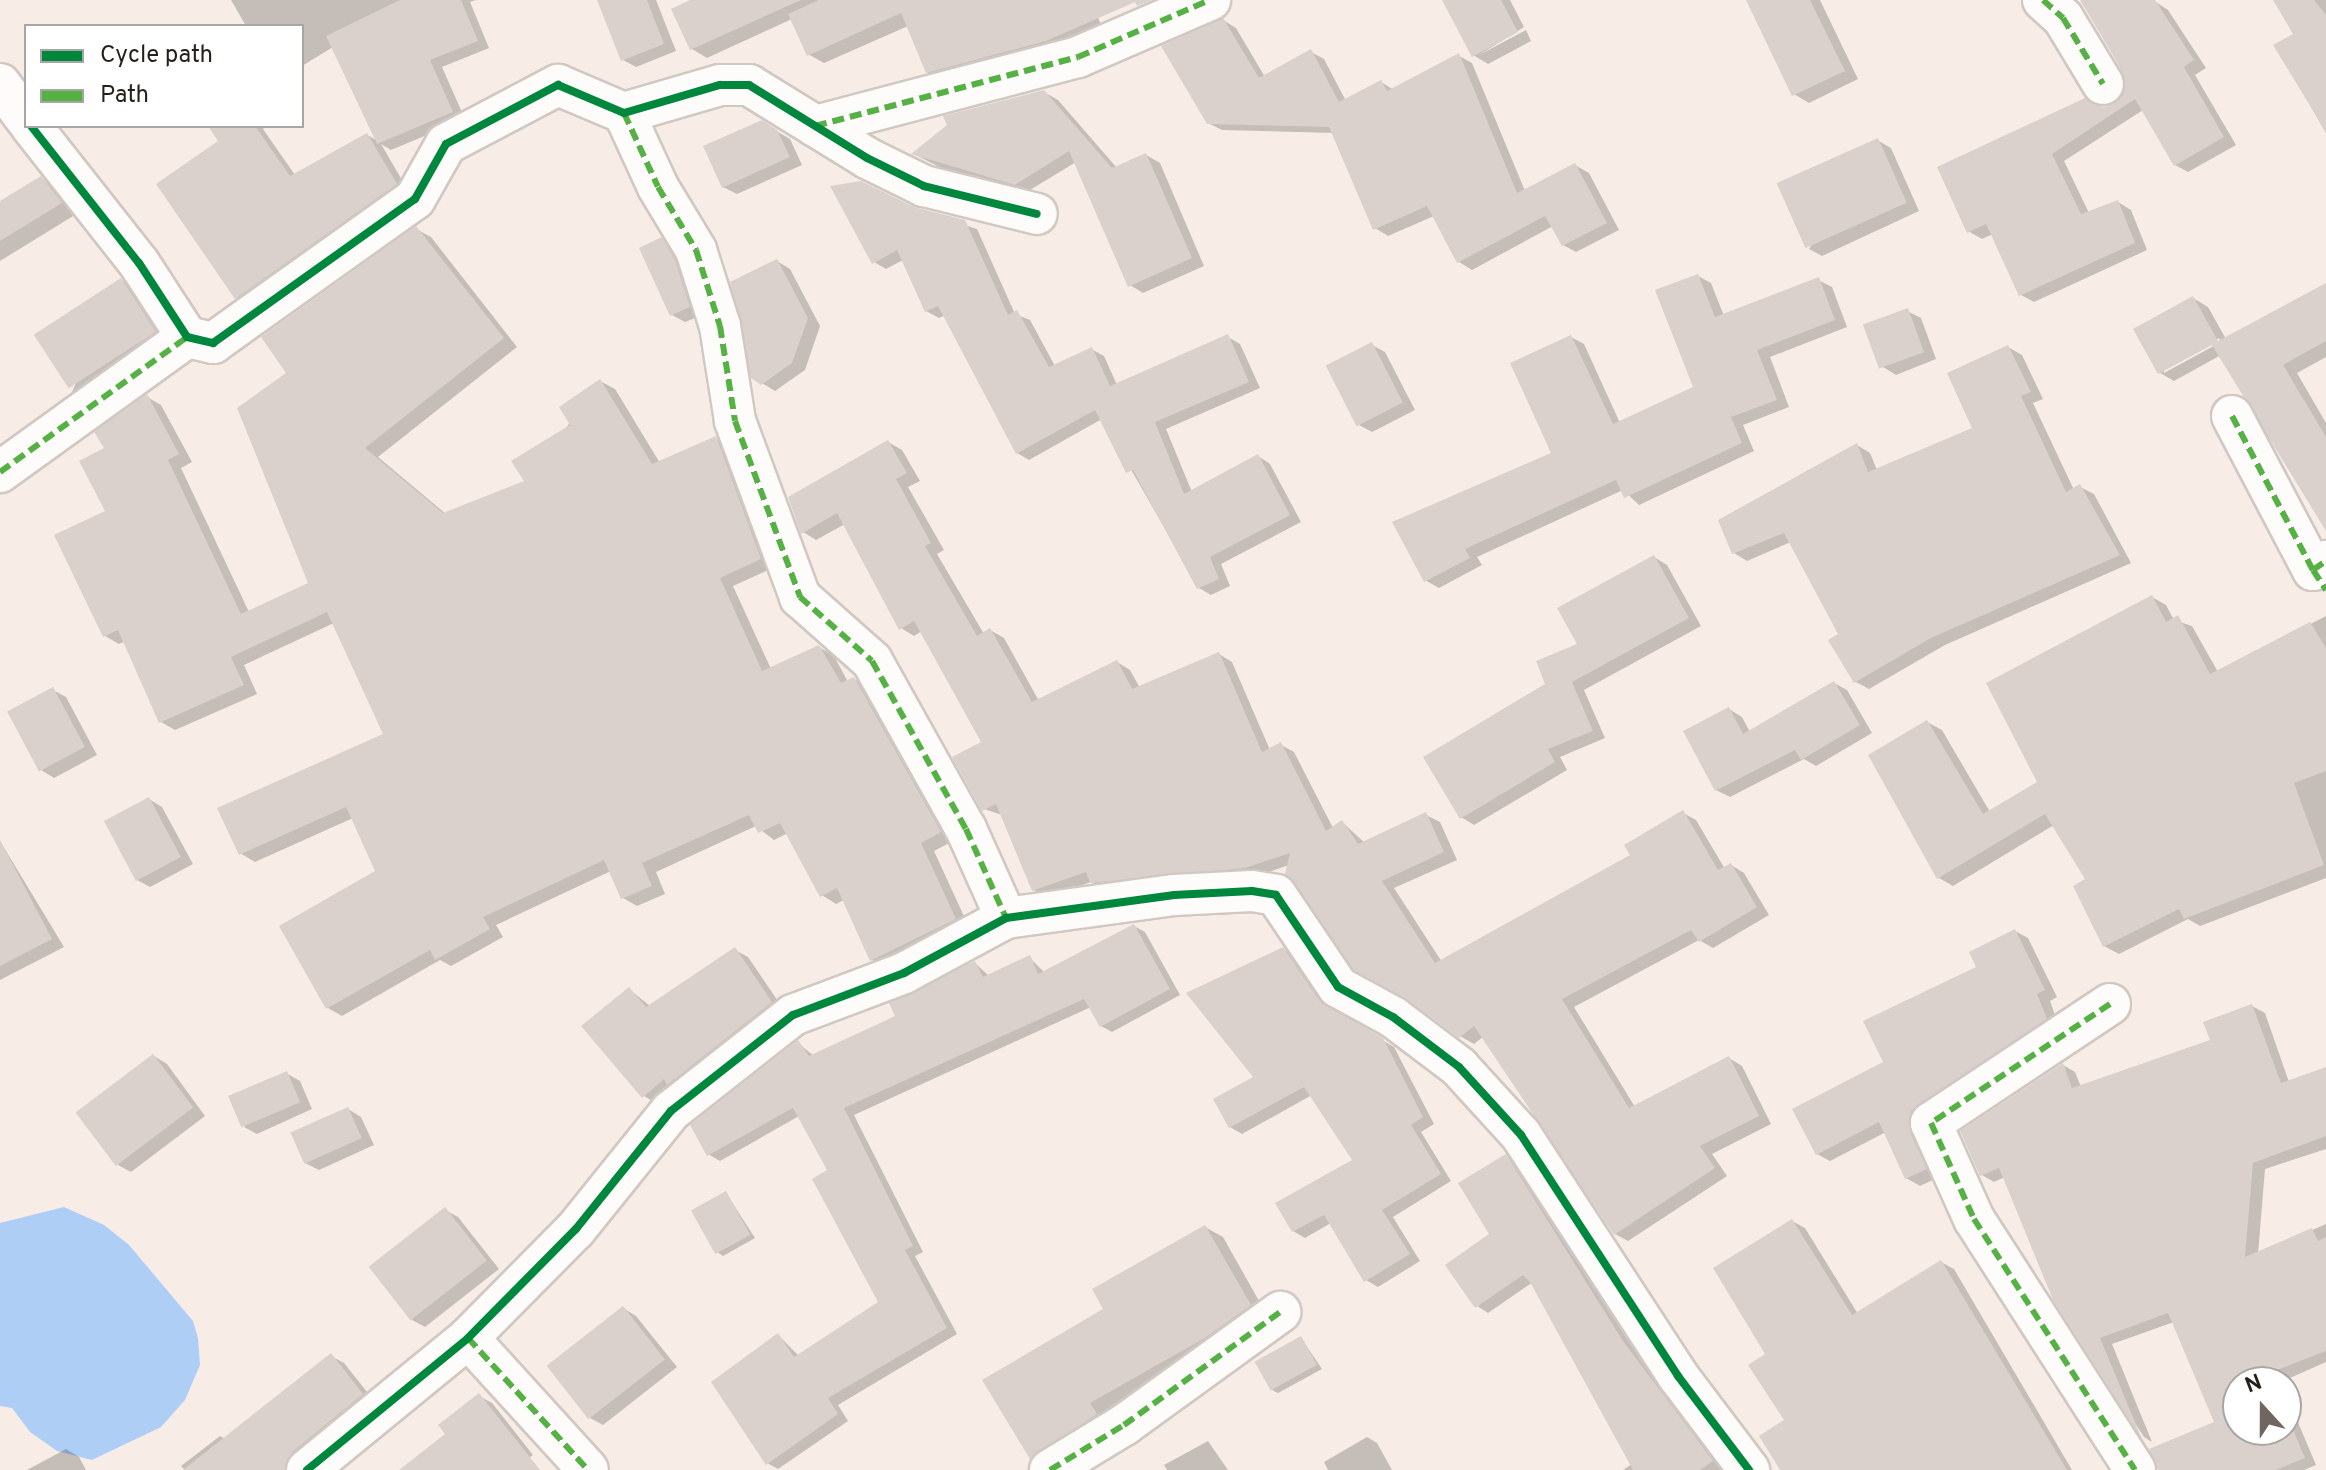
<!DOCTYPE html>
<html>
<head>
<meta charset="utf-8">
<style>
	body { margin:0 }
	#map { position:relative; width:2326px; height:1470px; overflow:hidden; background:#f7ede6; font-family:Overpass,sans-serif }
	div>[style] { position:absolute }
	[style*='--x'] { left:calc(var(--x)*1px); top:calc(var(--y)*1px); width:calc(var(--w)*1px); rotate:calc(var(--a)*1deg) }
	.water>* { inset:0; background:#afcef5 }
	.shadow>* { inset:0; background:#0003 }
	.building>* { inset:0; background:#dad0cc; transform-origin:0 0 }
	.roads { filter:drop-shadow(2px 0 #d1c8c2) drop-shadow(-2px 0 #d1c8c2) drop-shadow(0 2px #d1c8c2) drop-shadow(0 -2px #d1c8c2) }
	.street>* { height:40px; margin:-20px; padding:0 20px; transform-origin:20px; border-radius:20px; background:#fefcfb }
	.quiet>* { height:6px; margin-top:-3px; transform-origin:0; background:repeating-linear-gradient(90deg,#56b145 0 12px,transparent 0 18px) }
	.cycleway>* { height:8px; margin:-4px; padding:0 4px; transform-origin:4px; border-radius:4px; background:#00873e }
	span { translate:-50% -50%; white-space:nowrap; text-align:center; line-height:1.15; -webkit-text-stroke:7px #fff; paint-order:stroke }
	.legend { position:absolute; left:24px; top:24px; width:280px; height:104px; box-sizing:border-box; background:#fff; border:2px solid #a8a5a3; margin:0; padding:10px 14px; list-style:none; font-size:24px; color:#261e19 }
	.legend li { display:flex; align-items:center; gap:16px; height:40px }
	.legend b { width:40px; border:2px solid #a8a5a3 }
	.north { position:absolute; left:2222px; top:1366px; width:80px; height:80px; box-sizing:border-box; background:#fff; border:2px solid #a8a5a3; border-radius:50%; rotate:339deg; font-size:22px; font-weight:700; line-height:32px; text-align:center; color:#261e19 }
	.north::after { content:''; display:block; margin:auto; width:28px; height:36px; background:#6f6661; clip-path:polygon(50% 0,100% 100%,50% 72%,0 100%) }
</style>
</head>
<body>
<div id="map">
	<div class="water">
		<i style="clip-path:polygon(64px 1207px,104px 1225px,129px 1245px,193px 1321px,198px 1338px,200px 1365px,185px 1400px,161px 1427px,92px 1460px,57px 1451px,30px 1432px,12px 1408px,0 1406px,0 1223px)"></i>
	</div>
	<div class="shadow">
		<i style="clip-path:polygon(231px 0,476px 0,470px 2px,489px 48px,442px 67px,465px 119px,391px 150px,381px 144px,409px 192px,249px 305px,236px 298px,220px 142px,210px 126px,267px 126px,263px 129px,295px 175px,367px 135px,378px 141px,333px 47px,302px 66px,302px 26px,246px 26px)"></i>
		<i style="clip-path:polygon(600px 0,656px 0,676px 51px,636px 67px,623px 60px)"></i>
		<i style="clip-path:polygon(695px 0,1090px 0,1104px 31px,943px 81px,927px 72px,908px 26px,824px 63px,808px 54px,792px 19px,707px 58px,692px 49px)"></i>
		<i style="clip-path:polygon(1444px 0,1510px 0,1524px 27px,1479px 55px,1526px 30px,1531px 41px,1488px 64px,1473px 55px)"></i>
		<i style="clip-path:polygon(1748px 0,1820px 0,1858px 79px,1809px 103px,1794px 94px)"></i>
		<i style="clip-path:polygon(2085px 0,2153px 0,2168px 10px,2206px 68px,2195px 75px,2236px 145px,2188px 172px,2175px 165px,2143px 110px,2064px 161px,2089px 213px,2118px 202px,2131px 210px,2147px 250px,2034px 302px,2021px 295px,1993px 234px,1982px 239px,1968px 231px,1939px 168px,2116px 106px,2128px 83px)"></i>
		<i style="clip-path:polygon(2275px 0,2326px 0,2326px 133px,2276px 46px,2296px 34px)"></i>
		<i style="clip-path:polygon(1223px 20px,1236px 28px,1265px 77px,1311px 52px,1324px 59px,1346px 101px,1381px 82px,1394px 90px,1459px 56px,1472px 63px,1525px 191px,1575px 165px,1589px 173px,1619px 230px,1576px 252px,1563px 245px,1553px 226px,1472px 270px,1459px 262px,1434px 216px,1388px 236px,1375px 228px,1334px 133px,1222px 130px,1208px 123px)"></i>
		<i style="clip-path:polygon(1044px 92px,1058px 100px,1117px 168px,1146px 155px,1160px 163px,1204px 266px,1143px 293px,1130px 285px,1076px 162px,1030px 190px,947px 171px,914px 154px)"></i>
		<i style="clip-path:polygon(761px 122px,790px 139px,802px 165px,737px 194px,723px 187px)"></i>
		<i style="clip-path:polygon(1877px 140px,1891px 148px,1919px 211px,1822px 256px,1809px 249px)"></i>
		<i style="clip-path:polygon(41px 179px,59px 189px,78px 213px,0 261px,0 203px)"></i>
		<i style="clip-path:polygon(913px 209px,977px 229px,1015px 314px,1030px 320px,1055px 366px,1091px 349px,1104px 356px,1117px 385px,1228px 337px,1240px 344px,1260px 388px,1166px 429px,1192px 492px,1258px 456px,1270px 464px,1301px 522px,1221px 564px,1230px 586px,1211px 595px,1199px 588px,1102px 419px,1029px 460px,1017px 453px,945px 315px,939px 318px,926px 311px,903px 260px,886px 269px,874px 262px)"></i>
		<i style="clip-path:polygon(416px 229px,431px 237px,517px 347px,378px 457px,446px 514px,527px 482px,600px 381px,615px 389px,660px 463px,716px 438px,730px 446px,775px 567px,733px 586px,771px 669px,819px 647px,834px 656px,848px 682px,854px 679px,869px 687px,955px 840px,934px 851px,969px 927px,886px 968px,872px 960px,844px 900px,836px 904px,822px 895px,788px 833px,774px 840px,756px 826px,656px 872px,665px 894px,637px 906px,623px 898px,611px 871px,496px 925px,503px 937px,451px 966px,440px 960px,342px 1016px,328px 1008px,378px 872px,353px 818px,255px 862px,240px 853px,385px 735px,334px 623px,244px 665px,257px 694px,175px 730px,161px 722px,126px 641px,119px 644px,105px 636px,107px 448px,147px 397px,161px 405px,192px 462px,181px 468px,249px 612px,311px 584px,289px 374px)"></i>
		<i style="clip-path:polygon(661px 240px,675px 247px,702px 315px,685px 322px,672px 315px)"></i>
		<i style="clip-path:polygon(777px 261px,790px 269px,820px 326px,805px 370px,775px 391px,762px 383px)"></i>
		<i style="clip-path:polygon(1698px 276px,1711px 283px,1724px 316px,1818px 280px,1832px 287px,1847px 327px,1770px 357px,1789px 407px,1743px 425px,1754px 451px,1639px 505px,1623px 490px,1477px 557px,1482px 565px,1439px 588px,1425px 580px,1554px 454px,1571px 337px,1584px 344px,1620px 423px,1695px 388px)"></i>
		<i style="clip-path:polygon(121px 280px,141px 291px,174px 343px,91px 403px,72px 392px)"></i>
		<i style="clip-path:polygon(evenodd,2326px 285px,2326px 357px,2297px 373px,2326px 423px,2326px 528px,2221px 355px,2174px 381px,2160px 373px,2193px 298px,2208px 307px,2226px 339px,2326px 285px,2219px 338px,2221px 342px,2164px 373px,2164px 368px,2219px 338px)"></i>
		<i style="clip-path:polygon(1907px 311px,1921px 318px,1936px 359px,1896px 375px,1883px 367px)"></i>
		<i style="clip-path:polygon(1372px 345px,1385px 352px,1415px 410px,1372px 432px,1359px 425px)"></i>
		<i style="clip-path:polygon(2008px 347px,2022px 355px,2043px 399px,2033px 403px,2074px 490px,2080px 487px,2094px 494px,2131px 563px,1945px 645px,1869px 689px,1856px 682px,1841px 634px,1791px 542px,1747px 561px,1734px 553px,1857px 445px,1870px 453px,1877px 470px,1975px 429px)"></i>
		<i style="clip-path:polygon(888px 442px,902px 450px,920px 481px,908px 487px,944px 550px,937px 554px,984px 634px,990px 630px,1004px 638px,1039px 701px,1117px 662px,1130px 670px,1140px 688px,1219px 654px,1232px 662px,1270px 750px,1281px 745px,1294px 752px,1333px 828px,1342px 822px,1365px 843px,1426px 815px,1440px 822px,1457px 860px,1394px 888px,1442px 962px,1632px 855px,1683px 813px,1696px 820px,1725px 869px,1731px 865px,1744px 873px,1769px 915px,1713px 948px,1699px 940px,1574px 1007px,1635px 1107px,1729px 1058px,1742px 1066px,1771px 1124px,1712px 1154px,1727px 1176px,1628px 1241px,1615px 1234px,1484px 1036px,1474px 1044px,1460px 1036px,1289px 865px,1260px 875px,1105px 890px,1091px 882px,1047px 898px,1034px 890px,1002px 815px,984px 809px,984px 743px,922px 631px,914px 636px,901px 628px,845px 524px,816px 540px,803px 532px)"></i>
		<i style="clip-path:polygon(1654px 557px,1667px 565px,1701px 626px,1584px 690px,1605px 738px,1560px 757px,1567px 770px,1474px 825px,1461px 817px,1548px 685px)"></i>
		<i style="clip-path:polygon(2152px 597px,2166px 605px,2174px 620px,2192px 626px,2218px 672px,2326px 616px,2326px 878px,2200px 926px,2188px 919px,2119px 954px,2104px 946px,2088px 880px,2054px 825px,1953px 886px,1939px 878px,1927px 722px,1942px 730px,1990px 812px,2040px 782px)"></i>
		<i style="clip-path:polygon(1834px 683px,1847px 690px,1872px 733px,1816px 766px,1804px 759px,1730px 797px,1716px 790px,1729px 709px,1742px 717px,1750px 732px)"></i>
		<i style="clip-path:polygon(53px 690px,66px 697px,97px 755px,54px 778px,41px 770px)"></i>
		<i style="clip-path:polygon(149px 799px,162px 807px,193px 864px,150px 887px,137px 880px)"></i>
		<i style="clip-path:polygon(0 841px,64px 947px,0 980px)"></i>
		<i style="clip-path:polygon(1134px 926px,1145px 932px,1180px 995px,1112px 1032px,1101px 1026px,1091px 1007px,854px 1115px,923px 1252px,915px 1256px,957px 1334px,838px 1405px,848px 1421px,778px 1469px,767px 1463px,778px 1335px,799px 1356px,880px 1303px,829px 1170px,799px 1116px,720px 1161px,708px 1154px,798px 1043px,814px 1056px,898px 1017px,975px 963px,989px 976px,1030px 958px,1045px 973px)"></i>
		<i style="clip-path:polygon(2015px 931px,2028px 938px,2057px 997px,2050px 1001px,2059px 1026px,1924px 1118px,1939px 1177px,1920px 1186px,1906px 1178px,1886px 1132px,1830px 1161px,1817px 1154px,1886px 1062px)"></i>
		<i style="clip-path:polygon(1283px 949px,1295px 956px,1331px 1010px,1394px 1047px,1434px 1124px,1421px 1132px,1451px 1181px,1393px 1217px,1420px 1261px,1378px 1287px,1366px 1280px,1331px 1223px,1305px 1238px,1293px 1231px,1355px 1160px,1312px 1095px,1242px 1134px,1230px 1127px,1256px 1078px)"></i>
		<i style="clip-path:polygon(735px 950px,748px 957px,784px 1010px,657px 1104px,644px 1096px,629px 989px,650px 1006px)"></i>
		<i style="clip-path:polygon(2252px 1006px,2265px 1013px,2289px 1082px,2326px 1069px,2326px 1149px,2265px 1169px,2258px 1254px,2326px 1224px,2326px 1362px,2281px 1382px,2238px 1382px,2238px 1430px,2286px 1430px,2286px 1394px,2316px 1465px,2304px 1470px,2160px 1470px,2217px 1423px,2174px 1322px,2112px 1344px,2152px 1442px,2144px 1437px,2055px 1299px,2005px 1177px,1994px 1182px,1982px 1175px,2063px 1065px,2075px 1072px,2081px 1087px,2212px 1041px)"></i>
		<i style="clip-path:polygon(154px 1056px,167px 1064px,205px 1116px,131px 1172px,118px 1165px)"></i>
		<i style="clip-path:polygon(286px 1073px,300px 1081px,312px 1109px,257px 1134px,244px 1127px)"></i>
		<i style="clip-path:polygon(348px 1109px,361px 1117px,374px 1145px,319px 1170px,305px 1163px)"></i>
		<i style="clip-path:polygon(1506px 1156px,1518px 1163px,1634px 1349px,1725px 1470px,1623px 1470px,1632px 1464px,1533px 1282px,1488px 1313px,1477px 1306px)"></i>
		<i style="clip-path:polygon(726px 1193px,755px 1238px,723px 1256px,717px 1252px)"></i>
		<i style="clip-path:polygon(445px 1210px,458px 1217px,499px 1269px,425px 1327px,412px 1320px)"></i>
		<i style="clip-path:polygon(1792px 1221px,1805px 1228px,1858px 1314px,1941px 1262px,1954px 1269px,2072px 1470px,1839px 1470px,1768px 1354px)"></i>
		<i style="clip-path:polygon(1205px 1227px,1223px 1237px,1267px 1315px,1048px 1468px,1031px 1458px,1106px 1309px)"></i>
		<i style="clip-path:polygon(623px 1308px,636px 1316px,677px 1367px,603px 1425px,590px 1418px)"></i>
		<i style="clip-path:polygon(1301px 1338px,1322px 1369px,1278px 1393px,1272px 1390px)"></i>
		<i style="clip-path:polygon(331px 1356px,344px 1363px,375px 1402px,302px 1470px,185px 1470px,181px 1466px,220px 1436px,225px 1439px)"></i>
		<i style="clip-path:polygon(479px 1396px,492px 1403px,533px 1455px,513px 1470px,403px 1470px,448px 1435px)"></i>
		<i style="clip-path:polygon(1367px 1437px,1377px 1443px,1392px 1470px,1328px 1470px,1324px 1462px)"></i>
		<i style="clip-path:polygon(1208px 1441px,1228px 1470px,1167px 1470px,1164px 1465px)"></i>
		<i style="clip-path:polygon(66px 1449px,79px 1457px,86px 1470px,27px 1470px)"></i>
	</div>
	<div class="building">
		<i style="clip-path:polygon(400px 0,461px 0,478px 41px,430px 60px,453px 112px,377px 144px,326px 36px)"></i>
		<i style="clip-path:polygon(597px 0,647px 0,664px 44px,621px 61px)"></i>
		<i style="clip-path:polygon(690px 0,801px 0,690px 50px,671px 9px)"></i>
		<i style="clip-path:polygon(819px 0,1152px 0,1137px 6px,1135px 2px,1046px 41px,926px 73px,901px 13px,807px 56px,788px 14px)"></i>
		<i style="clip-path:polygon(1442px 0,1501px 0,1518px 32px,1472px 57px)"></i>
		<i style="clip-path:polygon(1746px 0,1810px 0,1845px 71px,1792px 96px)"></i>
		<i style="clip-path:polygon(2080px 0,2155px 0,2194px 60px,2184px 67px,2224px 137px,2174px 166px,2135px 99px,2052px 154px,2081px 214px,2118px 200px,2135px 243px,2019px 296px,1986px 224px,1967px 233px,1937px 167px,2085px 98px,2104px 107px,2123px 96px,2123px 72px)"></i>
		<i style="clip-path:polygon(2273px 0,2314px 0,2326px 15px,2326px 132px,2273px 45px,2293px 34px)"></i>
		<i style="clip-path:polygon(1223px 18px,1259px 78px,1311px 49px,1339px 102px,1381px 80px,1387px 91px,1459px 53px,1517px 193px,1575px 163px,1607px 223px,1562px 246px,1545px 216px,1457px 263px,1427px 206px,1373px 230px,1329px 127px,1207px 124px,1161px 46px)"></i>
		<i style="clip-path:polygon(1044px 90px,1112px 168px,1146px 153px,1192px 258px,1128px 287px,1069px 151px,1015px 185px,911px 154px,947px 125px,943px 116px)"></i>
		<i style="clip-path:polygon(762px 120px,777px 130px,790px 157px,722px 188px,703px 146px)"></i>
		<i style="clip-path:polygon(208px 126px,255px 126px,290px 176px,367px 133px,397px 184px,235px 299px,156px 184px,218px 141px)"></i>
		<i style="left:1878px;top:138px;width:71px;height:111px;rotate:66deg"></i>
		<i style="clip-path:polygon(41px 176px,62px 203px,0 241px,0 201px)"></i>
		<i style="clip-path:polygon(861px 181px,914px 207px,965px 220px,1008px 315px,1017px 310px,1049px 367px,1092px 347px,1110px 386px,1228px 334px,1249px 382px,1155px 422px,1184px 494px,1258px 454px,1290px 515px,1210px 557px,1219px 579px,1197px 589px,1133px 470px,1126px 473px,1095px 410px,1016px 454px,938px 306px,925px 312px,897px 250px,872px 264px,830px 186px)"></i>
		<i style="clip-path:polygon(416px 226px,504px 338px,365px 448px,443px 513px,524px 481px,511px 461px,570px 425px,559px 407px,600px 379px,652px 464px,716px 436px,761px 559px,720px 578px,762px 671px,819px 645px,841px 683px,854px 677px,941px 832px,921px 843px,956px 919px,870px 961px,837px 888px,820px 897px,780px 823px,758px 833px,749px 815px,642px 863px,652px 886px,621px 899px,604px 860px,483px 917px,490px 929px,435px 960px,430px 950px,326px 1009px,279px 926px,375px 871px,346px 807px,239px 855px,217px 808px,383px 734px,327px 612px,231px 657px,244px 685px,159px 723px,118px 630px,103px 637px,54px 535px,105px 511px,79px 461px,104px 448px,94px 432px,147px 394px,179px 454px,168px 460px,241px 614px,308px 583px,237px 408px,286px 373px,261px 337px)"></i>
		<i style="clip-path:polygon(662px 237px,675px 260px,690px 307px,670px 316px,639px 248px)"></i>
		<i style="clip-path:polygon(777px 259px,808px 318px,792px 363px,761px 385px,751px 378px,730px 282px)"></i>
		<i style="clip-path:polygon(1698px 274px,1715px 317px,1819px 277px,1835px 320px,1757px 350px,1777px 400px,1731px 417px,1742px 443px,1624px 498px,1616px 480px,1465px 549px,1470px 558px,1424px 582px,1392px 522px,1551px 453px,1510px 363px,1571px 335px,1613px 424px,1693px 387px,1655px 290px)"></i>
		<i style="left:121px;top:278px;width:64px;height:104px;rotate:57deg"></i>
		<i style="clip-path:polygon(2326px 283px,2326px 341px,2283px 365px,2326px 437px,2326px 531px,2212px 345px,2158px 374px,2133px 329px,2193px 296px,2218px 341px)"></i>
		<i style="left:1908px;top:308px;width:47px;height:48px;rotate:70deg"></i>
		<i style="left:1372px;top:342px;width:68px;height:52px;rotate:63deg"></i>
		<i style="clip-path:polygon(2008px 345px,2031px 392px,2021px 396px,2066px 492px,2080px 484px,2120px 555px,1931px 638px,1854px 683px,1828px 640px,1838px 634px,1784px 533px,1732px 554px,1718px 520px,1857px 443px,1868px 472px,1972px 428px,1947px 373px)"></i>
		<i style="clip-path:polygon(888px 440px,907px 473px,896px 479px,931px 543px,925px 546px,977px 636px,990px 628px,1032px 702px,1117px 660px,1132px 689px,1219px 652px,1262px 752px,1281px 742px,1326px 831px,1342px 820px,1358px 844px,1426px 812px,1444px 852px,1382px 881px,1435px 963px,1630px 855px,1624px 845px,1683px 810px,1718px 870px,1731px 863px,1757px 907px,1699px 942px,1691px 930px,1562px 999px,1629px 1108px,1729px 1056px,1759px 1116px,1700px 1146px,1715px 1168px,1614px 1235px,1474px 1026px,1459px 1038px,1407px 999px,1354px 970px,1285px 874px,1290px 853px,1245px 868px,1090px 883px,1086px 872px,1032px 891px,996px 804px,982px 811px,952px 757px,981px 742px,914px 621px,899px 630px,837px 513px,801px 534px,788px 497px)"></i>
		<i style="clip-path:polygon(1654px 555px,1689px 618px,1572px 682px,1593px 731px,1548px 749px,1555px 762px,1460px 819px,1423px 757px,1545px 684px,1536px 661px,1577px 644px,1557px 608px)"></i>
		<i style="clip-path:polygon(2152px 595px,2166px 622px,2178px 615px,2210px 674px,2310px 622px,2326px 648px,2326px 771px,2294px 783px,2324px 865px,2184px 919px,2179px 909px,2103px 947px,2073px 886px,2085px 879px,2045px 814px,1937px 879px,1868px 755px,1927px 720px,1983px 814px,2037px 782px,1986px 683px)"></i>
		<i style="clip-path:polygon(1834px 681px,1860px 725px,1801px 760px,1795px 750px,1715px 791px,1683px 731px,1729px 707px,1743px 734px)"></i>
		<i style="left:53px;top:687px;width:68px;height:52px;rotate:62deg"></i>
		<i style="left:149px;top:797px;width:68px;height:51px;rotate:62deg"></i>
		<i style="clip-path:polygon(0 840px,52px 939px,0 966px)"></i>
		<i style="clip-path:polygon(1134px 924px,1170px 989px,1100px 1027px,1084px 999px,844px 1108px,913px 1246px,905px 1250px,947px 1328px,828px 1398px,838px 1414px,766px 1465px,711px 1382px,778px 1333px,794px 1357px,878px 1302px,812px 1179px,827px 1170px,793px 1108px,707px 1156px,690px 1125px,798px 1040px,809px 1056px,895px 1016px,889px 1003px,975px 961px,983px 977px,1030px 955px,1038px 974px)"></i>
		<i style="clip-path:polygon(2015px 929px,2045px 990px,2037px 994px,2047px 1019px,1911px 1111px,1910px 1132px,1927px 1169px,1905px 1179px,1879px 1122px,1816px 1155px,1792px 1109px,1883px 1062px,1863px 1021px,1976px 967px,1969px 952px)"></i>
		<i style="clip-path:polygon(735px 947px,772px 1002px,667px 1085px,664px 1079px,642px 1098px,581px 1026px,629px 987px,646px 1007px)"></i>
		<i style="clip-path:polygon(1283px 947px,1319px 1000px,1383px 1038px,1423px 1117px,1411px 1125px,1441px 1174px,1382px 1210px,1410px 1254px,1364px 1282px,1324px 1215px,1292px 1232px,1275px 1203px,1352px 1160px,1304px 1087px,1229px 1128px,1213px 1099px,1253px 1077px,1186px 993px)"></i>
		<i style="clip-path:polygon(2252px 1004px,2281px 1083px,2326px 1067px,2326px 1136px,2253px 1163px,2245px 1257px,2312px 1228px,2318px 1241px,2326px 1237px,2326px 1351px,2269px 1373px,2273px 1382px,2238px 1382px,2238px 1430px,2286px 1430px,2286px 1413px,2305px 1458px,2276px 1470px,2158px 1470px,2149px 1449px,2214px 1422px,2168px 1313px,2100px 1338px,2142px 1439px,2053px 1300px,1999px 1168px,1980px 1176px,1960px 1131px,2063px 1063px,2072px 1088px,2210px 1040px,2203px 1022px)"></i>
		<i style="left:153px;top:1054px;width:67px;height:97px;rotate:53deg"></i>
		<i style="left:287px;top:1071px;width:34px;height:64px;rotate:67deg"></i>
		<i style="left:348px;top:1107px;width:34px;height:63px;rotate:66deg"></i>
		<i style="clip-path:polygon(1506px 1154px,1623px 1341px,1713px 1461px,1700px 1470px,1633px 1470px,1530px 1282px,1523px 1275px,1475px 1308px,1445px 1265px,1489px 1234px,1458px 1183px)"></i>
		<i style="left:726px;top:1191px;width:50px;height:40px;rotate:61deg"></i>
		<i style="left:445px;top:1207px;width:68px;height:97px;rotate:52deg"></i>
		<i style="clip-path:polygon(1792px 1219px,1852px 1315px,1941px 1260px,2067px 1470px,1780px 1470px,1759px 1436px,1784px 1420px,1748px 1365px,1765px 1354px,1713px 1268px)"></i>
		<i style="clip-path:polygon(1205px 1225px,1251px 1305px,1203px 1339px,1090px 1403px,1097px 1414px,1030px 1459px,982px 1380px,1103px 1309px,1092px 1289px)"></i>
		<i style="left:623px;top:1306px;width:68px;height:97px;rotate:52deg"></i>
		<i style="left:1301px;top:1336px;width:33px;height:53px;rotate:61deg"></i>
		<i style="clip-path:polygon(331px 1353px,363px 1394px,292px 1452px,285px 1470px,183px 1470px)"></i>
		<i style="clip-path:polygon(479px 1393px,540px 1470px,399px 1470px,445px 1434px,438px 1425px)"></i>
	</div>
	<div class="roads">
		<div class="street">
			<i style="--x:2043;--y:0;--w:27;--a:42"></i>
			<i style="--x:2063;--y:18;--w:77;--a:58.8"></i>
			<i style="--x:0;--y:84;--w:44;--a:53.4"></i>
			<i style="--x:624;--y:113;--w:81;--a:65.3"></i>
			<i style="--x:658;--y:187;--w:74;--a:58.9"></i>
			<i style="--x:696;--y:250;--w:80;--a:72.5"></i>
			<i style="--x:720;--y:326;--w:96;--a:81"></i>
			<i style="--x:735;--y:421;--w:188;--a:69.7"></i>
			<i style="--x:800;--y:597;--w:96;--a:41.6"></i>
			<i style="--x:872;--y:661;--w:193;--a:60.8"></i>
			<i style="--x:966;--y:829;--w:98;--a:65.8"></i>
			<i style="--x:31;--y:126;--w:174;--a:51.8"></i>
			<i style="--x:139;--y:263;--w:88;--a:57"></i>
			<i style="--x:187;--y:337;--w:27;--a:13"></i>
			<i style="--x:213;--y:343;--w:248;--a:-35.5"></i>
			<i style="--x:415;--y:199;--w:63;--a:-60.6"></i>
			<i style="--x:446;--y:144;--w:127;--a:-27.8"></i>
			<i style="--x:558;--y:85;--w:72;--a:23"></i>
			<i style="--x:624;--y:113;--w:100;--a:-16.3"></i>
			<i style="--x:720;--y:85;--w:29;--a:0"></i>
			<i style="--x:749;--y:85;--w:139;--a:31.7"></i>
			<i style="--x:867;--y:158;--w:64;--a:26.2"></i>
			<i style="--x:924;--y:186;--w:116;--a:13.9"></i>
			<i style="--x:815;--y:126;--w:272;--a:-14.7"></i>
			<i style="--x:1078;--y:57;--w:144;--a:-23.4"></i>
			<i style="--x:2232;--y:416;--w:174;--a:62.3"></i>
			<i style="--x:2313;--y:570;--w:16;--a:-35"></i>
			<i style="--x:0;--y:472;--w:231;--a:-35.8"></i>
			<i style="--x:2110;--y:1004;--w:215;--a:146.4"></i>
			<i style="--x:1931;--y:1123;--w:105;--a:65.9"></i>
			<i style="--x:1974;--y:1219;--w:298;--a:57.3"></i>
			<i style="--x:468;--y:1338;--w:178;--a:47.7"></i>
			<i style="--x:307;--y:1470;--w:208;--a:-39.3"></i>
			<i style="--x:468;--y:1338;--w:153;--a:-45.3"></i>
			<i style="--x:576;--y:1229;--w:151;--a:-51.2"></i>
			<i style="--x:671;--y:1111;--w:155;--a:-38.2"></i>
			<i style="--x:793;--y:1015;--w:119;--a:-20.7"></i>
			<i style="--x:904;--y:973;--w:116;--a:-28.3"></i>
			<i style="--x:1006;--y:918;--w:170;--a:-7.8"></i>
			<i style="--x:1174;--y:895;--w:78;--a:-2.9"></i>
			<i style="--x:1252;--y:891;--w:24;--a:9"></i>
			<i style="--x:1276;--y:895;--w:111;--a:56"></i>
			<i style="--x:1338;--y:987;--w:63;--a:28.6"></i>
			<i style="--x:1393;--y:1017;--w:83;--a:37.1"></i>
			<i style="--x:1459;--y:1067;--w:92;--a:47.6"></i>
			<i style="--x:1521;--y:1135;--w:288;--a:56.9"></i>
			<i style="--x:1678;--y:1376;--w:118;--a:52.9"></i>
			<i style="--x:1050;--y:1470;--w:87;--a:-31.3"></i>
			<i style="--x:1124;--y:1425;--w:193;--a:-35.9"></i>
		</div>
	</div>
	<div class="quiet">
		<i style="--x:2043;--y:0;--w:27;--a:42"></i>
		<i style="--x:2063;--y:18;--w:77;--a:58.8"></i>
		<i style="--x:624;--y:113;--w:81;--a:65.3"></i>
		<i style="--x:658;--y:187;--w:74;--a:58.9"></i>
		<i style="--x:696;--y:250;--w:80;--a:72.5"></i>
		<i style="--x:720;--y:326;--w:96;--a:81"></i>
		<i style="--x:735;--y:421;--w:188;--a:69.7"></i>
		<i style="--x:800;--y:597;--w:96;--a:41.6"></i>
		<i style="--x:872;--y:661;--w:193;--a:60.8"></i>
		<i style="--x:966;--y:829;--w:98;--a:65.8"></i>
		<i style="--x:815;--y:126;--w:272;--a:-14.7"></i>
		<i style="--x:1078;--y:57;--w:144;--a:-23.4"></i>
		<i style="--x:2232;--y:416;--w:174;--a:62.3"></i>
		<i style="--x:2313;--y:570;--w:16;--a:-35"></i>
		<i style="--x:0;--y:472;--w:231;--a:-35.8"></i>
		<i style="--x:2313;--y:570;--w:24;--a:57"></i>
		<i style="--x:2110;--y:1004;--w:215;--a:146.4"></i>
		<i style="--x:1931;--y:1123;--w:105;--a:65.9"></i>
		<i style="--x:1974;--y:1219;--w:298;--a:57.3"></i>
		<i style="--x:468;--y:1338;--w:178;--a:47.7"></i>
		<i style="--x:1050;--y:1470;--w:87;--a:-31.3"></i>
		<i style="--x:1124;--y:1425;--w:193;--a:-35.9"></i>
	</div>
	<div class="cycleway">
		<i style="--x:31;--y:126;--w:174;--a:51.8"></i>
		<i style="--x:139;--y:263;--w:88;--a:57"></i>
		<i style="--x:187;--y:337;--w:27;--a:13"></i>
		<i style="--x:213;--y:343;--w:248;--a:-35.5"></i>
		<i style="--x:415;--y:199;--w:63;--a:-60.6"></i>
		<i style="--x:446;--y:144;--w:127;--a:-27.8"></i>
		<i style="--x:558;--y:85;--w:72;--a:23"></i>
		<i style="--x:624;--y:113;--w:100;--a:-16.3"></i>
		<i style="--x:720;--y:85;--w:29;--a:0"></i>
		<i style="--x:749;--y:85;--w:139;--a:31.7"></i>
		<i style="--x:867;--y:158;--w:64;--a:26.2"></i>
		<i style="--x:924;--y:186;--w:116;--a:13.9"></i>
		<i style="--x:307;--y:1470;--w:208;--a:-39.3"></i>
		<i style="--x:468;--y:1338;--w:153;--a:-45.3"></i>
		<i style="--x:576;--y:1229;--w:151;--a:-51.2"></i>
		<i style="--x:671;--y:1111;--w:155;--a:-38.2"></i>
		<i style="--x:793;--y:1015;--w:119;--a:-20.7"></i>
		<i style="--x:904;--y:973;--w:116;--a:-28.3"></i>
		<i style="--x:1006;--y:918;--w:170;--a:-7.8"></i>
		<i style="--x:1174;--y:895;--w:78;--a:-2.9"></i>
		<i style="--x:1252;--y:891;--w:24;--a:9"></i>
		<i style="--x:1276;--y:895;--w:111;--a:56"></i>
		<i style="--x:1338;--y:987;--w:63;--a:28.6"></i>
		<i style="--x:1393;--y:1017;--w:83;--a:37.1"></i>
		<i style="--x:1459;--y:1067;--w:92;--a:47.6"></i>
		<i style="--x:1521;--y:1135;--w:288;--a:56.9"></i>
		<i style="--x:1678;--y:1376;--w:118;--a:52.9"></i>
	</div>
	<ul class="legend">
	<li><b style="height:10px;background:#00873e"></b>Cycle path</li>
	<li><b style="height:10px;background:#56b145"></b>Path</li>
	</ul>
	<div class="north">N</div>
</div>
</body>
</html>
